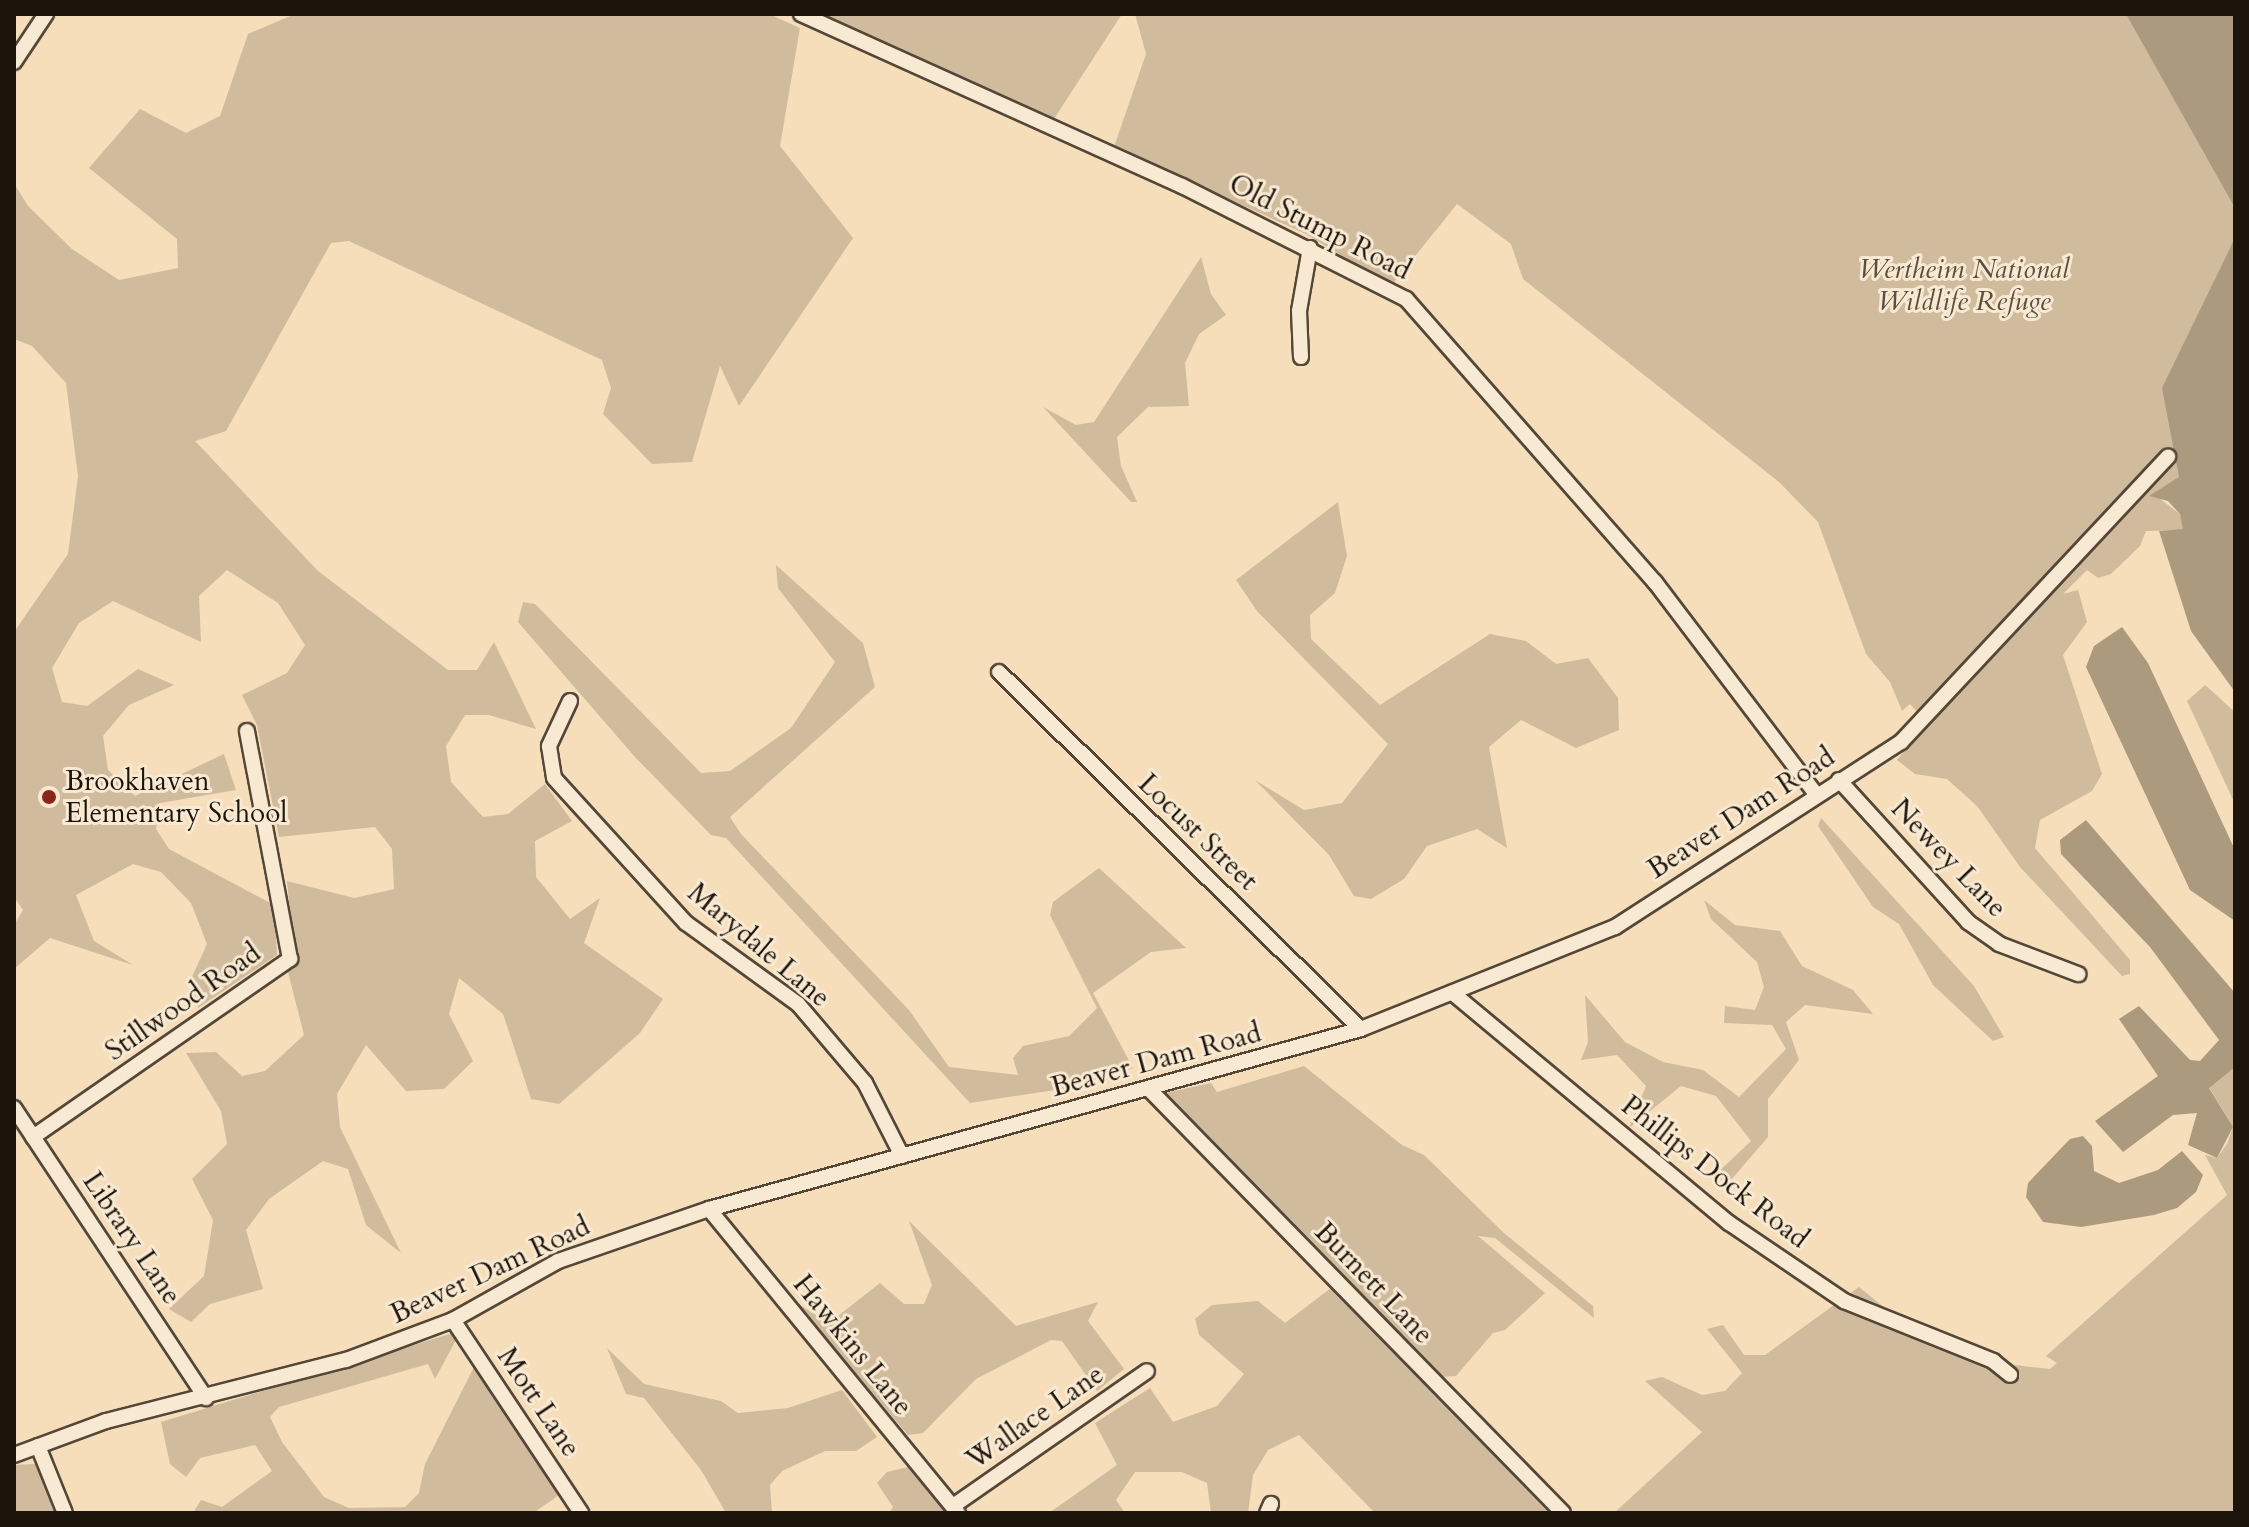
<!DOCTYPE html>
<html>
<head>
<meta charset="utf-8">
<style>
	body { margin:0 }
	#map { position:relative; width:2249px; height:1527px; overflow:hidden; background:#f5deb9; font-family:Cardo,serif }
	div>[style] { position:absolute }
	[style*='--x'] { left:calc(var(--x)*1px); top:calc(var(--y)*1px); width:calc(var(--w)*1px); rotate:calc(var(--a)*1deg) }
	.green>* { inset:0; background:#d0bc9c }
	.water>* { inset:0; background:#ac9a7e }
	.roads { filter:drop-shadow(2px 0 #534737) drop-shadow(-2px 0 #534737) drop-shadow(0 2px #534737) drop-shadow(0 -2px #534737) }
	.minor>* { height:14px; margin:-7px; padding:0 7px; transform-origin:7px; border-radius:7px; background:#f8ead2 }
	.dots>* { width:22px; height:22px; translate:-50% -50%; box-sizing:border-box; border:4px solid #f8ead2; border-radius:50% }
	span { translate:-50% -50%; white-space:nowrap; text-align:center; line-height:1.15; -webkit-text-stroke:6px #f8ead2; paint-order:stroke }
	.street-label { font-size:28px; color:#1d150c }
	.park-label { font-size:28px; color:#5c4f3e; font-style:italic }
	.poi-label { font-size:28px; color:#1d150c }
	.left { translate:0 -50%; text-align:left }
	.frame { position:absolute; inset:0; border:16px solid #1d150c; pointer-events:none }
</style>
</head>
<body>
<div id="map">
	<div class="green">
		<i style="clip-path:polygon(295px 14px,769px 14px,800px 28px,780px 146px,853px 238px,739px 406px,720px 366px,692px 462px,652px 464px,603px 414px,611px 388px,602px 360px,349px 241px,331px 243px,226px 431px,195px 441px,318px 571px,448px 670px,477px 670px,494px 642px,536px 729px,489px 715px,465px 715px,446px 746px,451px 782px,483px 817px,508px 814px,545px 784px,572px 821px,535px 841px,536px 877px,570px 919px,600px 898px,584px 943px,663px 999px,640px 1033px,559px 1104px,531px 1099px,503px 1014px,459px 978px,449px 1014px,473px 1061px,444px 1089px,406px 1091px,366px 1045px,337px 1094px,340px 1127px,401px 1253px,366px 1225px,348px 1169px,323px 1161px,269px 1199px,246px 1230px,263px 1289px,210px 1304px,191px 1322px,169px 1309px,204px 1276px,213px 1220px,192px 1179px,227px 1144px,221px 1111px,186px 1053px,216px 1052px,242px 1076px,265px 1071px,304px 1035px,288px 972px,295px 964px,287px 881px,354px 898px,394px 889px,392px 849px,375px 827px,279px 837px,257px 725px,242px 695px,287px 673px,305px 645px,278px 603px,227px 570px,199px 596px,201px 642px,113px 601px,79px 623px,52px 668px,62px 702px,87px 706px,138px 669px,174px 685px,129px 705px,103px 736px,108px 770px,135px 796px,224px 754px,236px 790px,160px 803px,156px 829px,169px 849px,274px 905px,277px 955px,198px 1008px,190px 981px,207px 944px,191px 903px,161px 872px,133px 864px,76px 895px,94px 941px,133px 965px,50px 938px,14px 969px,14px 925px,23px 910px,14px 897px,14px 632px,68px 554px,78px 476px,66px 383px,32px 346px,14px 339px,14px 183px,28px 206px,72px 249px,119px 280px,178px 268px,177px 239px,89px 168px,140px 109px,186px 133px,220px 116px,248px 34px)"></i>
		<i style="clip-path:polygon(802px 14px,1122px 14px,1052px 122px)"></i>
		<i style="clip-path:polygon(1135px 14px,2235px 14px,2235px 655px,2200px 505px,2160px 499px,2180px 514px,2184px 530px,2146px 531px,2140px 546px,2111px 574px,2098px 578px,2087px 570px,2063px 594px,2078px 590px,2087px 622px,2063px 655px,2102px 774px,2092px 791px,2040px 820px,2035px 848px,2130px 960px,2130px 974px,2122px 976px,2020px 867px,1977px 806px,1947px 779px,1915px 774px,1897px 760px,1927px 723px,1910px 704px,1902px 711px,1890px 682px,1866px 654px,1818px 522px,1779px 482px,1523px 279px,1511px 244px,1457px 204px,1391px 286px,1306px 234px,1114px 147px,1146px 54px)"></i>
		<i style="clip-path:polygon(1201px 257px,1211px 294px,1226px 315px,1199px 334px,1185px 363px,1189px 406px,1148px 407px,1117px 437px,1121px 466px,1137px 502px,1131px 502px,1043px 407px,1076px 425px,1094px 422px)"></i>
		<i style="clip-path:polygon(1338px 502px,1347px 556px,1335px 593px,1310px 615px,1311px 639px,1380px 705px,1490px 634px,1526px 641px,1556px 664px,1588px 658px,1618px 698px,1619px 730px,1576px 748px,1521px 720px,1489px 747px,1507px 848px,1477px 829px,1427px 846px,1404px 879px,1371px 899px,1354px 896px,1329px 855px,1255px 780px,1304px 810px,1342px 803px,1388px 744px,1257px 611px,1236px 580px)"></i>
		<i style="clip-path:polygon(776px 565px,863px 643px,875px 687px,730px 817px,741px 834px,909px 1010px,949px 1067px,1018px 1075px,1013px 1058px,1023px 1046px,1069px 1036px,1097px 1008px,1050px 915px,1053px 902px,1099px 868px,1186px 948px,1151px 952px,1093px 993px,1133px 1068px,1100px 1083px,970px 1103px,726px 838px,711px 835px,635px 757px,518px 622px,523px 602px,535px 604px,701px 773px,730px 771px,791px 728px,835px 662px,778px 588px)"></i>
		<i style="clip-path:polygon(2205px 685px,2235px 712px,2235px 804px,2187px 701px)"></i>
		<i style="clip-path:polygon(1821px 818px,1974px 986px,2004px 1037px,1993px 1041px,1933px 985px,1899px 924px,1873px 907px,1818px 826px)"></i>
		<i style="clip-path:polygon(1704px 900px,1735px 925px,1780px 931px,1802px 966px,1853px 990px,1873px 1014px,1805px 1005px,1786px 1022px,1799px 1060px,1768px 1099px,1768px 1137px,1730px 1181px,1712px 1178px,1751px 1141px,1716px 1096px,1681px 1086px,1629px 1128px,1646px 1086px,1617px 1055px,1581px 1060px,1588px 1042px,1585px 995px,1625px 1042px,1663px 1062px,1703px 1070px,1739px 1097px,1786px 1049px,1772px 1025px,1724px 1023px,1725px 1006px,1755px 1010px,1764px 987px,1757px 962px,1711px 919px)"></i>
		<i style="clip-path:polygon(1304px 1066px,1402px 1145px,1424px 1155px,1504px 1233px,1593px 1306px,1594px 1318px,1495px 1238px,1478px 1236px,1545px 1293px,1505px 1330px,1493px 1333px,1456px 1376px,1439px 1377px,1161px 1094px,1211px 1083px,1217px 1092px)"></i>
		<i style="clip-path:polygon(2235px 1067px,2235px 1513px,1614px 1513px,1702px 1432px,1645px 1381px,1662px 1377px,1702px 1395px,1725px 1391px,1742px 1373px,1707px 1329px,1723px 1325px,1744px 1355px,1765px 1355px,1859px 1287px,1891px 1313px,1972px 1349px,2014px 1365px,2050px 1369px,2057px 1363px,2046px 1356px,2227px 1195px,2205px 1155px,2217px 1158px,2227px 1144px,2233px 1127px,2209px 1087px)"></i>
		<i style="clip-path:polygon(909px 1221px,1016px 1326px,1098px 1302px,1088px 1321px,1124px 1369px,1097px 1391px,1062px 1341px,1051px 1340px,976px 1379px,923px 1433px,908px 1435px,795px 1302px,829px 1323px,880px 1283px,904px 1304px,924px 1304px,932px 1285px)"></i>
		<i style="clip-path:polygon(1331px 1288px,1549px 1513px,1375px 1513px,1299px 1435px,1268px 1450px,1253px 1475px,1248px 1513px,1211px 1513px,1207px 1483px,1182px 1472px,1135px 1472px,1116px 1500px,1125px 1513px,1049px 1513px,1117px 1465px,1095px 1423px,1150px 1388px,1173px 1422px,1217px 1406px,1244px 1374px,1199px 1335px,1195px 1319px,1212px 1305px,1258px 1301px,1285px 1323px)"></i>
		<i style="clip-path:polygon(453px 1333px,456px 1340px,435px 1379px,428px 1364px,279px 1407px,270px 1417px,282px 1442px,324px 1497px,349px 1508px,405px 1507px,419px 1493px,425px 1464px,474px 1367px,559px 1494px,555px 1498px,533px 1513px,193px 1513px,201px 1500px,222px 1507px,272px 1471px,255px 1445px,200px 1458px,186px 1477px,170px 1464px,161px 1422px)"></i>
		<i style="clip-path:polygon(607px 1348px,644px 1384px,721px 1401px,738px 1413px,788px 1408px,842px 1390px,877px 1437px,856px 1451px,825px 1451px,782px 1471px,770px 1485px,772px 1513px,726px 1513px,701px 1470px,644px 1398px,626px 1394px)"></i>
		<i style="clip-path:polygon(36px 1464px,56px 1513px,14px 1513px,14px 1465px)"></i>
		<i style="clip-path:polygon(908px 1467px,946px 1513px,889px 1513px,893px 1507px,877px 1483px,887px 1472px)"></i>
	</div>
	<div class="water">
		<i style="clip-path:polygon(2126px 14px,2235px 14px,2235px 208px)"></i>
		<i style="clip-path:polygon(2235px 238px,2235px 692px,2191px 631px,2159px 531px,2183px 529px,2180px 514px,2168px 501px,2149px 496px,2179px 477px,2162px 388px)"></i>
		<i style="clip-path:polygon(2122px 627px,2148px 663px,2235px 850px,2235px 921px,2190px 890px,2086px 667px,2094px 646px)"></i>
		<i style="clip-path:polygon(2086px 820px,2235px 993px,2235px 1067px,2209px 1088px,2233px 1127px,2217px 1158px,2188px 1145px,2197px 1113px,2173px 1115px,2123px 1152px,2095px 1121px,2158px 1076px,2119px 1019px,2139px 1006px,2190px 1060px,2200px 1061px,2219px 1040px,2150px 947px,2061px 854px,2060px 840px)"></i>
		<i style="clip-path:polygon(2083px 1136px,2092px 1146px,2094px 1171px,2119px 1183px,2158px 1170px,2182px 1151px,2203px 1175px,2196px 1192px,2177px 1208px,2154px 1215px,2081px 1227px,2043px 1222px,2026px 1197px,2028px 1183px,2070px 1139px)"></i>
	</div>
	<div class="roads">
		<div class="minor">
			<i style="--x:801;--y:14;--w:418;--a:24.3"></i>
			<i style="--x:1182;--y:186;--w:251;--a:26.8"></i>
			<i style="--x:1406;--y:299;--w:377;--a:48.7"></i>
			<i style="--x:1655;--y:582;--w:266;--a:52.8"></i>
			<i style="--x:14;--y:62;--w:58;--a:-56.3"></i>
			<i style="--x:1301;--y:357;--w:46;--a:-92.5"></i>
			<i style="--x:1299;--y:311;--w:64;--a:-80.1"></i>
			<i style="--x:999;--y:672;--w:508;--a:44.6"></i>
			<i style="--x:570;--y:701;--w:50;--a:115"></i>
			<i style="--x:549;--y:746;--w:32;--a:81"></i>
			<i style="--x:554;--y:778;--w:196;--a:47.7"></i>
			<i style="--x:686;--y:923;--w:138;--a:35.9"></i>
			<i style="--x:798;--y:1004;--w:104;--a:49.7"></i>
			<i style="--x:865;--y:1083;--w:82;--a:63.1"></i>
			<i style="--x:1839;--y:780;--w:192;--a:47.7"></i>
			<i style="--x:1968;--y:922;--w:38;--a:35"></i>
			<i style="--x:1999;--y:944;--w:85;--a:20.8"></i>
			<i style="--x:1454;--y:994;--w:358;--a:39.8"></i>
			<i style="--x:1729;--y:1223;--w:139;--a:34.1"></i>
			<i style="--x:1844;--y:1301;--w:161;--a:21.9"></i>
			<i style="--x:1993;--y:1361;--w:22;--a:39"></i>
			<i style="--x:1148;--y:1088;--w:594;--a:45.68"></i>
			<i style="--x:14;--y:1108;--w:348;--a:56.5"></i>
			<i style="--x:33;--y:1137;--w:313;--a:-34.7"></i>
			<i style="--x:290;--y:959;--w:232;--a:-100.7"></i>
			<i style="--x:709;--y:1209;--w:393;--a:50.7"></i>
			<i style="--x:453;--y:1320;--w:232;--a:56.4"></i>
			<i style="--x:38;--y:1446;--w:72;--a:68.1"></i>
			<i style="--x:14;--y:1455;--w:98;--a:-20.3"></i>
			<i style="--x:106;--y:1421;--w:248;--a:-14.3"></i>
			<i style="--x:346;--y:1360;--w:114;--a:-20.5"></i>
			<i style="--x:453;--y:1320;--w:120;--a:-29.3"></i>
			<i style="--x:558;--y:1261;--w:160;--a:-19"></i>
			<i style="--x:709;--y:1209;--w:676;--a:-15.43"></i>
			<i style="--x:1361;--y:1029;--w:274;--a:-21.9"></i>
			<i style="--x:1615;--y:927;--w:341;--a:-32.9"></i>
			<i style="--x:1901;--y:742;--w:391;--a:-46.9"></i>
			<i style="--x:953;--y:1506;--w:236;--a:-34.8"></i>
			<i style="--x:1267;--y:1513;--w:10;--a:-66"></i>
		</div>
	</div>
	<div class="dots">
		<i style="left:49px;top:797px;background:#8f2418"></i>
	</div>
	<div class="street-label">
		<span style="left:1320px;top:227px;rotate:27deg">Old Stump Road</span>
		<span style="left:1741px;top:813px;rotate:-33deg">Beaver Dam Road</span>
		<span style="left:1198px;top:832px;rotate:44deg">Locust Street</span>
		<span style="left:1949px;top:858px;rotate:46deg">Newey Lane</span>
		<span style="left:759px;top:945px;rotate:40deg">Marydale Lane</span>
		<span style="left:183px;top:1002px;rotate:-35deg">Stillwood Road</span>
		<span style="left:1156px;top:1060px;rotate:-15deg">Beaver Dam Road</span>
		<span style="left:1715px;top:1172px;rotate:38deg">Phillips Dock Road</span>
		<span style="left:132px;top:1238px;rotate:56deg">Library Lane</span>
		<span style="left:490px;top:1270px;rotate:-25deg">Beaver Dam Road</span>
		<span style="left:1374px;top:1283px;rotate:46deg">Burnett Lane</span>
		<span style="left:853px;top:1345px;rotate:51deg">Hawkins Lane</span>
		<span style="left:539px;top:1402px;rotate:56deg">Mott Lane</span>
		<span style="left:1035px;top:1417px;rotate:-35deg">Wallace Lane</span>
	</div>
	<div class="park-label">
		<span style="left:1964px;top:285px">Wertheim National<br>Wildlife Refuge</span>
	</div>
	<div class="poi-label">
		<span class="left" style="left:65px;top:797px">Brookhaven<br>Elementary School</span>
	</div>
	<div class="frame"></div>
</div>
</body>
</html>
